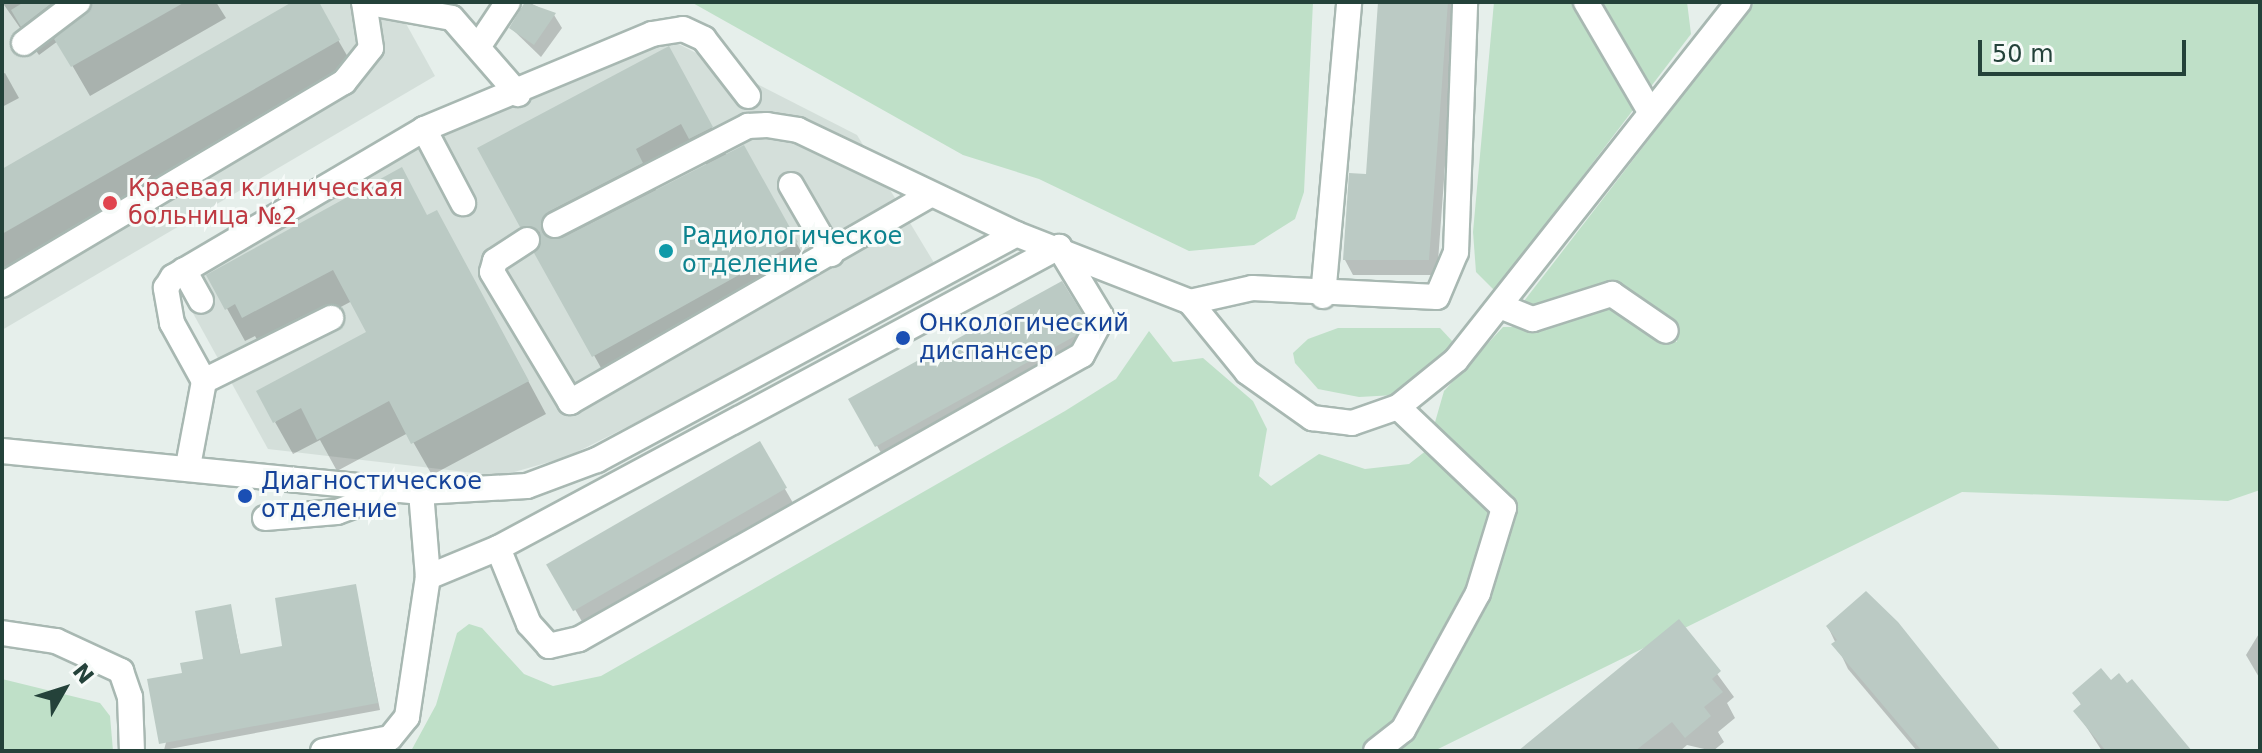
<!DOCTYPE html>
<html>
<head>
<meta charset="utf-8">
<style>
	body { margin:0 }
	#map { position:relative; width:2262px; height:753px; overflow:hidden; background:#e6efeb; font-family:"DejaVu Sans",sans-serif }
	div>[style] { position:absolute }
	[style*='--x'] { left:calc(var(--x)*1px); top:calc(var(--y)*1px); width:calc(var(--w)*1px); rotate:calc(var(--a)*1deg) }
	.built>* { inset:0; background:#d4dfda }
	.green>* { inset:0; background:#bfe0c8 }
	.shadow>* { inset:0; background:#0003; transform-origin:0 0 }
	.building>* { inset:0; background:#bbcac4; transform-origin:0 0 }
	.roads { filter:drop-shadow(2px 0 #a8b8b2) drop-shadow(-2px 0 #a8b8b2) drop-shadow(0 2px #a8b8b2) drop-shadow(0 -2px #a8b8b2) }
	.minor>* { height:24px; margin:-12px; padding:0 12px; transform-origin:12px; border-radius:12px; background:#fff }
	.dots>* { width:22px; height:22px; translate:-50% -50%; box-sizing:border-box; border:4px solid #f7fbf9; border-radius:50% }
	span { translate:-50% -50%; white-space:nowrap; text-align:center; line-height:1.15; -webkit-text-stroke:6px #f7fbf9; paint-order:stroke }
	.health-label { font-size:24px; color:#be3a42 }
	.left { translate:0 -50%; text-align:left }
	.culture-label { font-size:24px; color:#0d838f }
	.transit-label { font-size:24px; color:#164399 }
	.frame { position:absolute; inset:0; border:4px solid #24423a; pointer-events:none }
	.north { position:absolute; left:24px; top:649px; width:80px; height:80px; -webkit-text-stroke:6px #f7fbf9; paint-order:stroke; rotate:51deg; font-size:22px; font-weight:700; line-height:32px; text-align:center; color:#24423a }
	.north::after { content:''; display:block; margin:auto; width:28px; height:36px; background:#24423a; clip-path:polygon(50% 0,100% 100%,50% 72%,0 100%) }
	.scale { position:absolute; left:1978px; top:40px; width:208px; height:36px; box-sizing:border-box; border:4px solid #24423a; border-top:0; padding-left:10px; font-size:24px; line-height:28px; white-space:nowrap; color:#24423a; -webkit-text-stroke:6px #f7fbf9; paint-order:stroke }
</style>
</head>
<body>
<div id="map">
	<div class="built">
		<i style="clip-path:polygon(2px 2px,394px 2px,435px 76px,2px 330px)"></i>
		<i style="clip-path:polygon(649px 29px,857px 135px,939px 271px,567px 457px,500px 476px,268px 449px,168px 268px)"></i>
	</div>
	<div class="green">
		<i style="clip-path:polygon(691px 2px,1313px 2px,1304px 192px,1295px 219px,1254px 245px,1189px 251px,1039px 179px,963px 155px)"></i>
		<i style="clip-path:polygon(1494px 2px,1687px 2px,1691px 34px,1495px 291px,1476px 272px,1473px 232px)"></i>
		<i style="clip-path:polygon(1755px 2px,2260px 2px,2260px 490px,2228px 501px,1962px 492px,1434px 751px,411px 751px,436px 705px,457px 633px,469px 624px,482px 628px,524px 674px,553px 686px,601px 676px,1065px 411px,1116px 379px,1149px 331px,1173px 362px,1203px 358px,1253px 401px,1267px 429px,1259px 476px,1271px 486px,1319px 454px,1365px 469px,1409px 464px,1427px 450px,1444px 391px,1503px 327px,1548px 327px,1604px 301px,1677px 342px,1676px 331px,1601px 286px,1531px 311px,1521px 305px)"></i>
		<i style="clip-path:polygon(1338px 328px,1440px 328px,1454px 343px,1451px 353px,1395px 395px,1359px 397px,1318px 389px,1295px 363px,1293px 353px,1308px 339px)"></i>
		<i style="clip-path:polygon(2px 679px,100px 703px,110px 716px,113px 751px,2px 751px)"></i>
	</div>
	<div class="shadow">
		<i style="clip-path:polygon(2px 2px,69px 2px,79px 22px,133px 2px,216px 2px,226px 18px,90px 96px,58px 41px,39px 55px)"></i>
		<i style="clip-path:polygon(296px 2px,316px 2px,356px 71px,2px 274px,2px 171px)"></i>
		<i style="clip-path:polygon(528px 2px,554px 15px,562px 28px,541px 57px,511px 28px)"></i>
		<i style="clip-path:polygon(1380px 2px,1457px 2px,1437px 275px,1353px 275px,1345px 260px,1368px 176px)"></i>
		<i style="clip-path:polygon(5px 73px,19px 98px,2px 107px,2px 74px)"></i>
		<i style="clip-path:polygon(evenodd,685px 77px,727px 156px,759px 176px,812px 271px,610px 384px,522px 226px,685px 77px,699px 151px,707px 166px,657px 192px,650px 177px,699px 151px)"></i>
		<i style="clip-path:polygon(427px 217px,455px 245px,546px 414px,432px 475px,408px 433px,337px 471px,320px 440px,293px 454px,275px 422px,369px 333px,352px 301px,262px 349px,255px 336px,245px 341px,209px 276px)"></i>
		<i style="clip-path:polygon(1061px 284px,1094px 339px,888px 465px,851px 400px)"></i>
		<i style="left:759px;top:444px;width:75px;height:242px;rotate:60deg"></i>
		<i style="clip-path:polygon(355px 587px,380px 710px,164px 750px,184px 674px,206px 661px,230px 606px,241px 656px,284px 648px)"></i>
		<i style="clip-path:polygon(1679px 622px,1734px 697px,1727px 703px,1735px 718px,1718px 732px,1724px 742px,1713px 751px,1687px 745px,1680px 751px,1524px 751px)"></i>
		<i style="clip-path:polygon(1828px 627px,1999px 751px,1917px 751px,1848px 669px)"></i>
		<i style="clip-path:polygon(2260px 632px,2260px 679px,2246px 655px)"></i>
		<i style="clip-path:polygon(2111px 682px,2126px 686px,2189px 751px,2102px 751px,2076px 711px,2082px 706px,2074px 693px)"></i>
	</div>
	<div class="building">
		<i style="clip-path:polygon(24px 2px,53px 2px,21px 27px,11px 10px)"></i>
		<i style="clip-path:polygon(93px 2px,185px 2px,71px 67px,54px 39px)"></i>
		<i style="clip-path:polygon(292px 2px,319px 2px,340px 40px,2px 234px,2px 169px)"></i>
		<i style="clip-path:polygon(525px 2px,556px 13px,534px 45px,509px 28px)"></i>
		<i style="clip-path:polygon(1378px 2px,1448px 2px,1429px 260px,1343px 260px,1349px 173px,1366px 174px)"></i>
		<i style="clip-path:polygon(669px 46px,713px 127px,689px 139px,681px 124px,636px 149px,643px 163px,548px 212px,542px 232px,562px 238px,744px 145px,798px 242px,592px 357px,534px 253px,540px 232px,520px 227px,477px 148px)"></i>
		<i style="clip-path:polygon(402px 167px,427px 215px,437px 210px,529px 381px,411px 444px,389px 401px,317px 440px,301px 408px,273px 423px,256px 391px,366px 332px,333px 270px,242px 318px,235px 304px,225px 310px,206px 275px)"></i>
		<i style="clip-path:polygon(1062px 281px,1085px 318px,1075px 336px,875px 447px,848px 399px)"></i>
		<i style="left:760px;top:441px;width:54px;height:247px;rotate:60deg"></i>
		<i style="clip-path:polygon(356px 584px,378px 703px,159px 744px,147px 679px,182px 673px,180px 663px,203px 659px,195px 611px,231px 604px,240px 654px,282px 646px,275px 598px)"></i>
		<i style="clip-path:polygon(1866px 591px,1898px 622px,2001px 751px,1922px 751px,1831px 644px,1837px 640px,1826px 626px)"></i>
		<i style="clip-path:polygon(1679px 619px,1721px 671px,1712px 679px,1723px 692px,1704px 707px,1711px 716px,1685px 738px,1672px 722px,1635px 751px,1518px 751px)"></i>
		<i style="clip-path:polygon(2101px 668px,2111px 680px,2119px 673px,2127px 683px,2132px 679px,2192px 751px,2106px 751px,2073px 711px,2081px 704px,2072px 693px)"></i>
	</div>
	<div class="roads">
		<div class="minor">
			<i style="--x:1586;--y:2;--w:125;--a:59.7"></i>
			<i style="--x:24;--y:43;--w:68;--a:-37.2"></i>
			<i style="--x:480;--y:44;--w:50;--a:-56.3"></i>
			<i style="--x:424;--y:129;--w:84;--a:62.2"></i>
			<i style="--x:791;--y:185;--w:80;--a:59.9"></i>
			<i style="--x:555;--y:225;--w:217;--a:-27.2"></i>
			<i style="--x:748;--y:126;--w:19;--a:-3"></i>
			<i style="--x:767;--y:125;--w:31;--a:9"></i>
			<i style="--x:798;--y:130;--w:242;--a:25.5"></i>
			<i style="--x:527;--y:240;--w:38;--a:147"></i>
			<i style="--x:495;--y:261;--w:11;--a:105"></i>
			<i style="--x:492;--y:272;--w:152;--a:59"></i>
			<i style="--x:570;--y:402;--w:411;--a:-29.9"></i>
			<i style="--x:184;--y:270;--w:35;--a:61"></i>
			<i style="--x:2;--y:285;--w:398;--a:-30.7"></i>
			<i style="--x:344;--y:82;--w:43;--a:-51.5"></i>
			<i style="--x:371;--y:48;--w:47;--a:-98.7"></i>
			<i style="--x:364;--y:2;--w:89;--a:10.3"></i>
			<i style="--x:452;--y:18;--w:101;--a:49"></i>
			<i style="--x:1323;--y:296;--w:295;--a:-84.9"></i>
			<i style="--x:1190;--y:302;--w:90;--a:50.8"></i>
			<i style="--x:1247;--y:372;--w:80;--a:35.3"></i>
			<i style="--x:1312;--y:418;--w:40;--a:7.1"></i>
			<i style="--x:1352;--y:423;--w:49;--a:-19.2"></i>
			<i style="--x:1398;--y:407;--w:75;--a:-39"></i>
			<i style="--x:1456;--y:360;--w:456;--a:-51.7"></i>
			<i style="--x:1500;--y:306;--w:35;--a:22"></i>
			<i style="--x:1533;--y:319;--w:83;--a:-17.6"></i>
			<i style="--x:1612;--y:294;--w:65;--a:34.4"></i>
			<i style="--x:204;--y:381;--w:142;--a:-26.4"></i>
			<i style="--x:2;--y:451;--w:421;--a:5.6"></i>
			<i style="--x:421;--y:492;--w:106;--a:-3.2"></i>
			<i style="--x:527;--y:486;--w:75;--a:-20.4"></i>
			<i style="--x:597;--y:460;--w:476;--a:-28.3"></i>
			<i style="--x:1016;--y:234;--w:187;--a:21.3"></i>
			<i style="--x:1190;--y:302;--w:64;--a:-12.7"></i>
			<i style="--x:1252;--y:288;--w:185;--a:2.8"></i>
			<i style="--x:1437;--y:297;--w:49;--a:-67.1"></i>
			<i style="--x:1456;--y:252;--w:250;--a:-87.9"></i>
			<i style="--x:188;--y:466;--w:86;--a:-79.3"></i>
			<i style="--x:204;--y:381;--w:66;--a:-118.9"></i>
			<i style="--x:172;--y:323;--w:36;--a:-100"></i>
			<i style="--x:166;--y:288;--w:13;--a:-58"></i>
			<i style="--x:173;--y:277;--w:291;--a:-30.5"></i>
			<i style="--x:424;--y:129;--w:247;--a:-22.6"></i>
			<i style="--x:652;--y:34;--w:31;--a:-9"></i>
			<i style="--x:683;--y:29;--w:23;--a:25"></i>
			<i style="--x:704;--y:39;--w:72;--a:52.3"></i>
			<i style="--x:265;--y:518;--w:72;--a:-4.8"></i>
			<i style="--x:337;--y:512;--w:66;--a:-20.4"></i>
			<i style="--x:428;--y:577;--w:76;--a:-22.5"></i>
			<i style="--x:498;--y:548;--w:637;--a:-28.22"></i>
			<i style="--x:1059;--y:247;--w:83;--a:58.8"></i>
			<i style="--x:1102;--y:318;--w:42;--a:118.4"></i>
			<i style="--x:1082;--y:355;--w:578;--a:150.55"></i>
			<i style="--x:579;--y:639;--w:31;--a:167"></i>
			<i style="--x:549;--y:646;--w:30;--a:-132"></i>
			<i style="--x:529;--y:624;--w:82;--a:-112.2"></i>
			<i style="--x:2;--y:633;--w:55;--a:8.4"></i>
			<i style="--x:56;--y:641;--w:72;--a:24.8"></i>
			<i style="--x:121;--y:671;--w:28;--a:71"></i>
			<i style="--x:130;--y:697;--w:54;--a:87.9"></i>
			<i style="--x:323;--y:751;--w:68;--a:-11"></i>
			<i style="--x:390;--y:738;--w:27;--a:-51"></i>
			<i style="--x:407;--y:717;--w:142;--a:-81.5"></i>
			<i style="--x:428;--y:577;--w:85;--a:-94.7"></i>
			<i style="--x:1376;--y:751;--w:34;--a:-38"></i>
			<i style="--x:1403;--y:730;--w:156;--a:-61.3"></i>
			<i style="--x:1478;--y:593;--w:89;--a:-73"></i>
			<i style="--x:1504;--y:508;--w:146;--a:-136.4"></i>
		</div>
	</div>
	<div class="dots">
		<i style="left:110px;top:203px;background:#e0444e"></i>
		<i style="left:666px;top:251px;background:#0f9aa8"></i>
		<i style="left:903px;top:338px;background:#1a4fb4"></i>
		<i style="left:245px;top:496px;background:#1a4fb4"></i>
	</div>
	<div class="health-label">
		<span class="left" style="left:128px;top:203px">Краевая клиническая<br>больница №2</span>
	</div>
	<div class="culture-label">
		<span class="left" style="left:682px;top:251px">Радиологическое<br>отделение</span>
	</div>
	<div class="transit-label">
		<span class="left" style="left:919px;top:338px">Онкологический<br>диспансер</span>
		<span class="left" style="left:261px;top:496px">Диагностическое<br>отделение</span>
	</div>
	<div class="frame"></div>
	<div class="north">N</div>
	<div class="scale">50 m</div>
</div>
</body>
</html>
